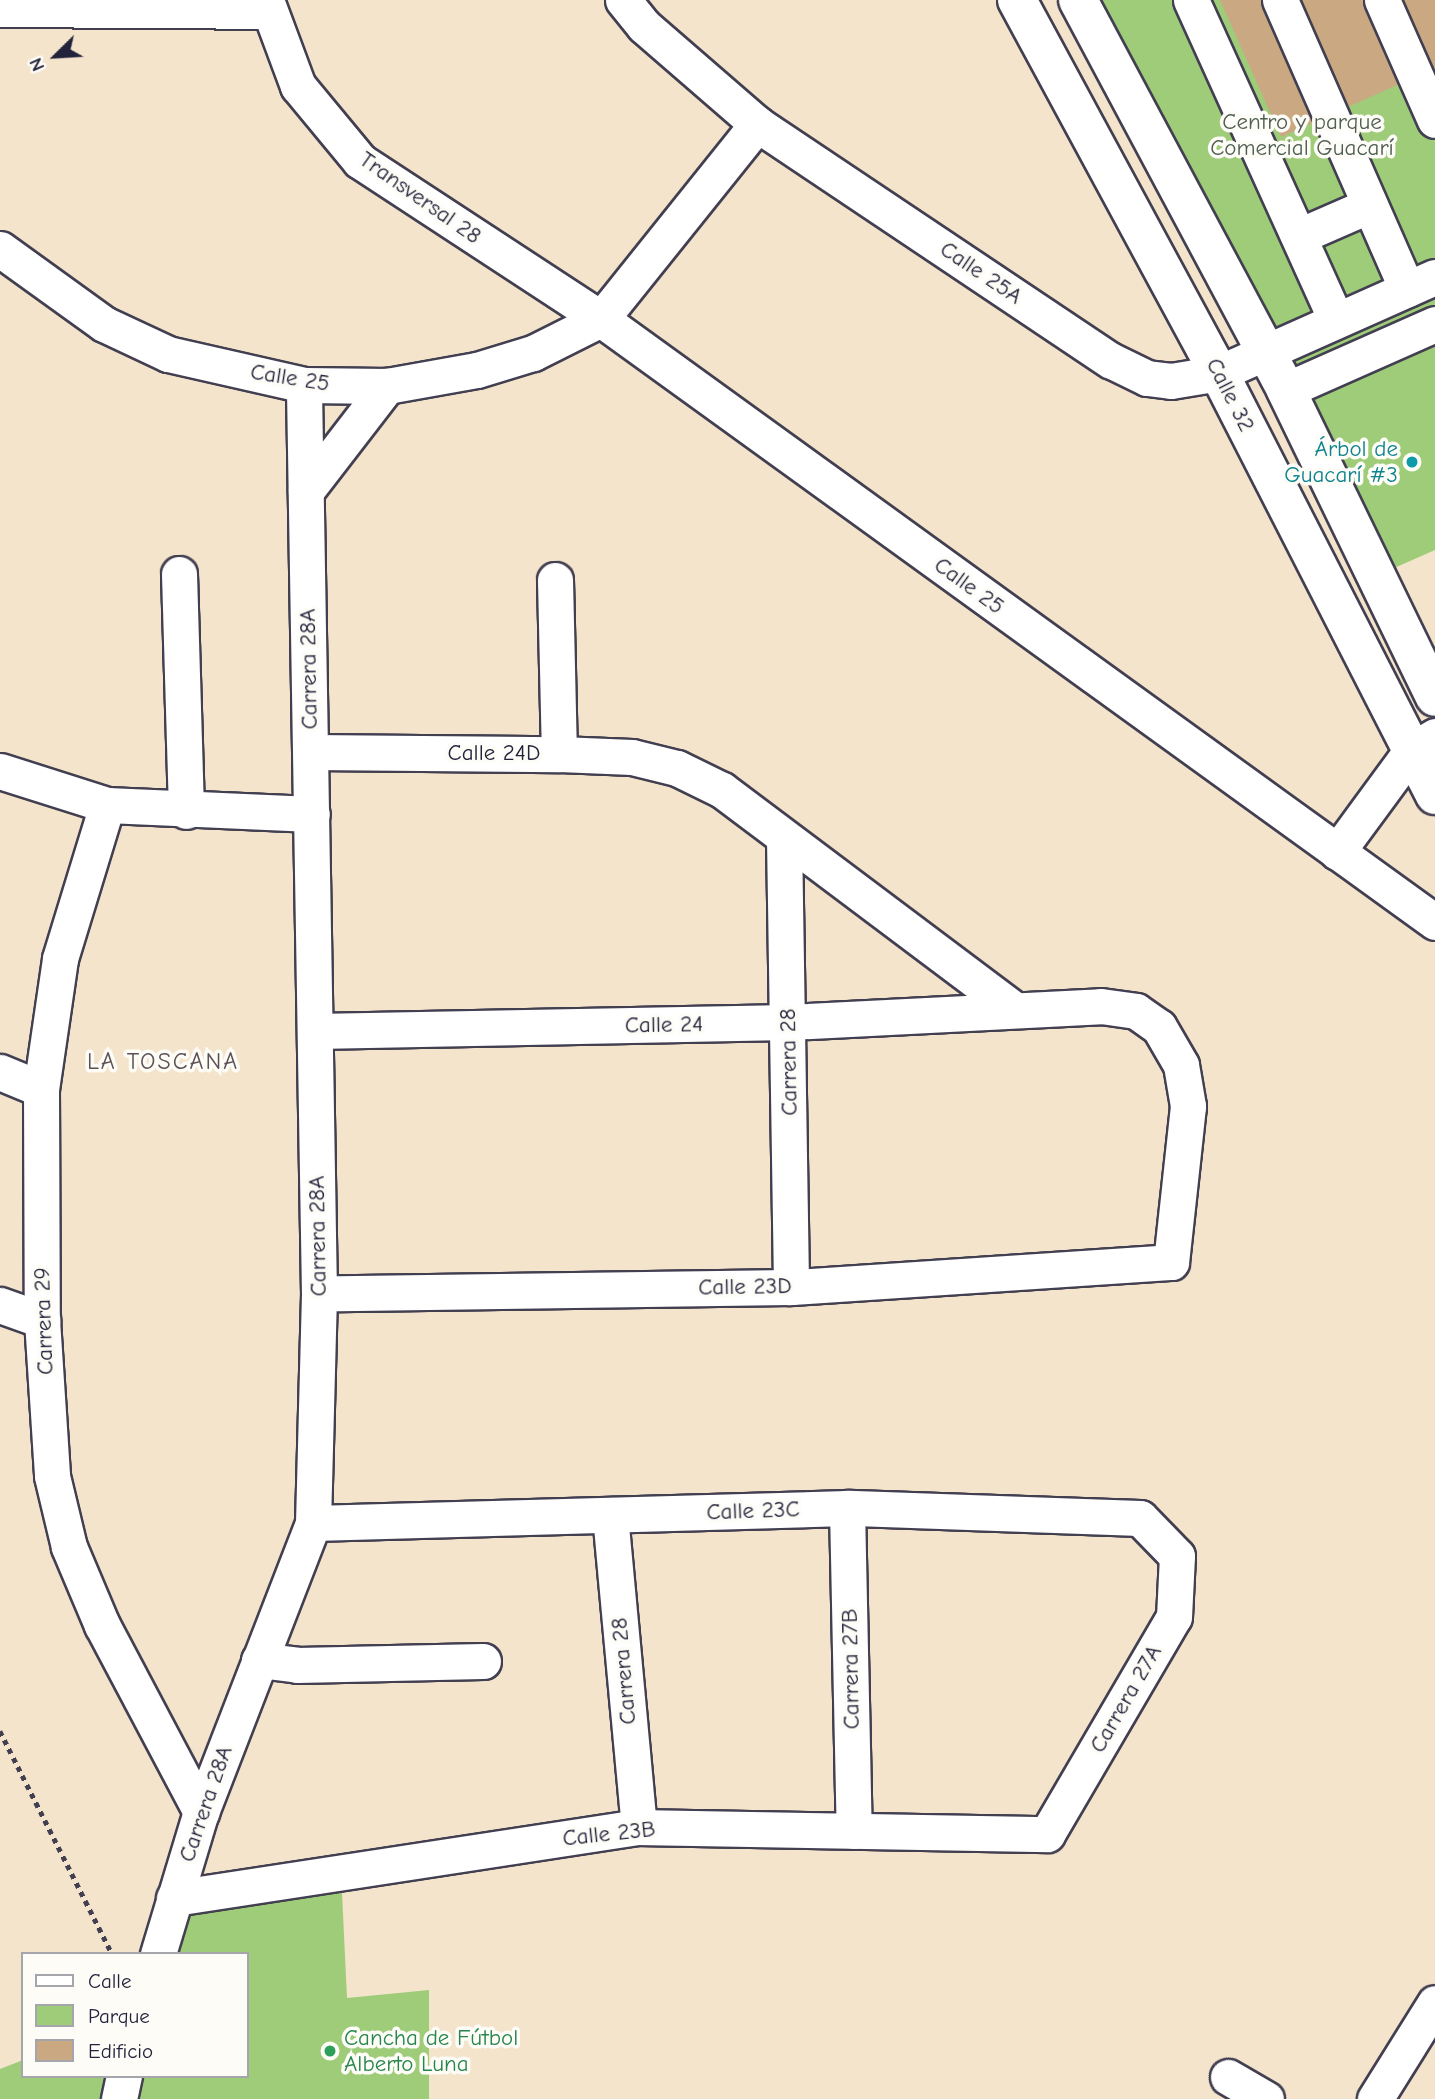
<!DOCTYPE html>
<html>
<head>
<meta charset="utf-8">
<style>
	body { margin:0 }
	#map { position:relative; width:1435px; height:2099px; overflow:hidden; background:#f4e4cb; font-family:"Comic Neue",sans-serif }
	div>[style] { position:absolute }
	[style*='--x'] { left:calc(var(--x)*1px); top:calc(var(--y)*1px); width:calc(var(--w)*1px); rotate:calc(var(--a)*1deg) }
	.green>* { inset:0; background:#9fcc79 }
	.building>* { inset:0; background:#caa982 }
	.path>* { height:4.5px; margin-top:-2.25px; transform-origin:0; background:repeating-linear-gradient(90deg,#423f51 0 5px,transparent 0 10px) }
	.roads { filter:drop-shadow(2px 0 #423f51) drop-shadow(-2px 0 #423f51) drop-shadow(0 2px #423f51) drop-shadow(0 -2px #423f51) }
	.minor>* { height:35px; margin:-17.5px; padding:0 17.5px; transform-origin:17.5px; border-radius:17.5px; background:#fff }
	.major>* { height:38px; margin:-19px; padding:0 19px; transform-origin:19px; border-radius:19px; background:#fff }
	.dots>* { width:19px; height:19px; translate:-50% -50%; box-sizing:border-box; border:4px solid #fdfcf7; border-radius:50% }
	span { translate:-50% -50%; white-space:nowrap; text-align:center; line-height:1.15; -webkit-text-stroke:7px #fdfcf7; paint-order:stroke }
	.park-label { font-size:23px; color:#4e5e51 }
	.street-label { font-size:23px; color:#22223b }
	.culture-label { font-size:23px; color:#0d838f }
	.right { translate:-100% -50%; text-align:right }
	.leisure-label { font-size:23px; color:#27864d }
	.left { translate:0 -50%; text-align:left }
	.neighbourhood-label { font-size:24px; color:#5d5154; letter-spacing:2px }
	.legend { position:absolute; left:21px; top:1952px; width:228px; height:126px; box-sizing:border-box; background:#fdfcf7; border:2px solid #a5a5ac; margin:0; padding:9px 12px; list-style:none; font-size:21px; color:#22223b }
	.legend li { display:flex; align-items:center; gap:14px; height:35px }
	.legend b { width:35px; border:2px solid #a5a5ac }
	.north { position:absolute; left:21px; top:21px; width:70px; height:70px; -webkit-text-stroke:5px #fdfcf7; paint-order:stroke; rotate:246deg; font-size:19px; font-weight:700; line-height:28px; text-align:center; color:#22223b }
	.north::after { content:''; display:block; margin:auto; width:24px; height:32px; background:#22223b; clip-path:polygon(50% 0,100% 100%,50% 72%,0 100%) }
</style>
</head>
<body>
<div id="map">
	<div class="green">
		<i style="clip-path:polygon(1078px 0,1435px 0,1435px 550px,1376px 576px)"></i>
		<i style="clip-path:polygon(341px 1872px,347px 1998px,429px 1990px,429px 2099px,0 2099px,0 2069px,23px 2060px,23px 2076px,247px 2076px,247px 1954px,158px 1954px,174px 1898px)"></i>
	</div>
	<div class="building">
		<i style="clip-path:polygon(1220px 0,1435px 0,1435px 68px,1281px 137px)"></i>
	</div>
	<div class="path">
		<i style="--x:0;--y:1731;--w:250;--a:63.3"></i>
	</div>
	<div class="roads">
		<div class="minor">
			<i style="--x:266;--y:0;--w:92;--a:69.6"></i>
			<i style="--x:298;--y:86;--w:97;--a:50.4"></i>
			<i style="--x:360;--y:161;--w:288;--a:33.2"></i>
			<i style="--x:601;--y:319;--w:1029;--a:35.87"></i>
			<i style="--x:623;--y:0;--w:33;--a:51"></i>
			<i style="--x:644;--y:26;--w:150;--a:40.9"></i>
			<i style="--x:757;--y:124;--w:425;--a:33.8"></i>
			<i style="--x:1110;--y:360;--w:41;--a:25.9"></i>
			<i style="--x:1147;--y:378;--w:24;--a:7"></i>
			<i style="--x:1171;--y:381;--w:49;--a:-9.5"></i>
			<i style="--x:1219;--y:373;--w:236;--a:-24"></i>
			<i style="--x:1191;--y:0;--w:351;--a:65.6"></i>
			<i style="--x:1280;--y:0;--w:316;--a:66.3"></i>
			<i style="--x:1382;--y:0;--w:131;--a:66.2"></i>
			<i style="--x:0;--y:9;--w:267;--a:0.4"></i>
			<i style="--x:1299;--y:236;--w:77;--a:-23.6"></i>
			<i style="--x:0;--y:249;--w:128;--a:35.8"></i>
			<i style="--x:104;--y:324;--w:71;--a:25.1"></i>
			<i style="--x:168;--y:354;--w:139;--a:12.8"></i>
			<i style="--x:304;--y:385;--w:83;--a:0.7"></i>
			<i style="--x:387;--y:386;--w:91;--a:-10.1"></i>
			<i style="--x:477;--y:370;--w:59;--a:-16.9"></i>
			<i style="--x:533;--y:353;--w:76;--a:-26.6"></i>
			<i style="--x:601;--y:319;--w:250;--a:-51.3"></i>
			<i style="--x:1286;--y:390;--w:163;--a:-23.9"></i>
			<i style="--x:306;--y:491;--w:133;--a:-52.4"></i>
			<i style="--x:179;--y:574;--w:237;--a:88.3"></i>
			<i style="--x:555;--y:580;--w:174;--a:88.7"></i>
			<i style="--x:311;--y:752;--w:248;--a:0.5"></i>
			<i style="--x:559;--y:754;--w:73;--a:2.4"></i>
			<i style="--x:632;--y:757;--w:46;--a:13.7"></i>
			<i style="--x:677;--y:768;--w:50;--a:26.1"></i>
			<i style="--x:722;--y:790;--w:365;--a:36.9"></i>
			<i style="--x:0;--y:771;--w:112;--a:17.6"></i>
			<i style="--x:107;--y:805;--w:205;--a:2.5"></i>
			<i style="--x:107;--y:805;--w:161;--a:107"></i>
			<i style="--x:60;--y:959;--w:131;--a:98.3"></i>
			<i style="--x:41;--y:1089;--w:231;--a:89.8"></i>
			<i style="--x:42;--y:1320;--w:156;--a:86.3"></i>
			<i style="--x:52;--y:1476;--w:73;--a:76.5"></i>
			<i style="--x:69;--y:1547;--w:85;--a:67.1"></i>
			<i style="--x:102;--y:1625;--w:212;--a:62.1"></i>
			<i style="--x:784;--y:838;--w:449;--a:89.1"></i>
			<i style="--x:1337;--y:852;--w:127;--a:-53.7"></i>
			<i style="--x:1412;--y:750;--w:27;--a:-31"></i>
			<i style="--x:315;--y:1031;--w:474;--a:-1.1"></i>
			<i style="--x:789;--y:1022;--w:312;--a:-2.9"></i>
			<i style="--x:1101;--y:1006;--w:35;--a:8"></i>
			<i style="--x:1136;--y:1011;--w:28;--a:35"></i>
			<i style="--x:1159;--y:1027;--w:44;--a:59.9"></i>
			<i style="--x:1181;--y:1065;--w:42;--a:80.3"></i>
			<i style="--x:1188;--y:1106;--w:157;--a:96.2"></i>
			<i style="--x:1171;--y:1262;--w:381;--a:176.2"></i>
			<i style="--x:791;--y:1287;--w:472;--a:179.2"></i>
			<i style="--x:0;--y:1072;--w:44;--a:22.5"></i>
			<i style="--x:0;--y:1305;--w:45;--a:19.7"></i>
			<i style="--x:847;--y:1508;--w:323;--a:88.8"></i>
			<i style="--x:610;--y:1515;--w:313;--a:84.7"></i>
			<i style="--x:259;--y:1660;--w:38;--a:7"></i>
			<i style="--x:297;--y:1665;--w:186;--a:-1.2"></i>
			<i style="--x:174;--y:1898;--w:470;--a:-8.7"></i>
			<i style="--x:639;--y:1827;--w:408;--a:1"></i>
			<i style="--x:1047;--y:1834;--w:251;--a:-59.7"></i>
			<i style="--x:1174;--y:1617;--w:61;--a:-87.2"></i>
			<i style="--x:1177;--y:1556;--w:53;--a:-134.2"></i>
			<i style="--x:1140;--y:1518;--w:293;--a:-178"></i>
			<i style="--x:847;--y:1508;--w:534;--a:178.39"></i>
			<i style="--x:158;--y:1954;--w:148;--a:-73.2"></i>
			<i style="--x:201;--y:1812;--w:310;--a:-68.8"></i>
			<i style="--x:313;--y:1523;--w:229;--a:-88.5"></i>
			<i style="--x:319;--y:1294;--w:909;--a:-90.95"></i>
			<i style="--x:1228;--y:2077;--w:44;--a:30.1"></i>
			<i style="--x:119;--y:2099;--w:24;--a:-78"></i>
			<i style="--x:1375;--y:2099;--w:113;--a:-58"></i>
		</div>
		<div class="major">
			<i style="--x:1017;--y:0;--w:424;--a:61.6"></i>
			<i style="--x:1219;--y:373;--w:474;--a:62.9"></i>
			<i style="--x:1078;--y:0;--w:442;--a:61.9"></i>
			<i style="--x:1286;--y:390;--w:341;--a:64.1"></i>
		</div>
	</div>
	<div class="dots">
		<i style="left:1412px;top:462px;background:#0f9aa8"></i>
		<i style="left:330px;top:2051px;background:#2e9e5b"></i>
	</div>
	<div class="park-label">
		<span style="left:1302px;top:135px">Centro y parque<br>Comercial Guacarí</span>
	</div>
	<div class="street-label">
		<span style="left:420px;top:198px;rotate:35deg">Transversal 28</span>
		<span style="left:981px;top:273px;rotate:34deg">Calle 25A</span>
		<span style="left:290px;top:378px;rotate:9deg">Calle 25</span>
		<span style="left:1230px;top:395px;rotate:63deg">Calle 32</span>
		<span style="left:969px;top:586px;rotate:36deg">Calle 25</span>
		<span style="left:309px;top:669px;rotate:-91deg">Carrera 28A</span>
		<span style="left:494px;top:753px">Calle 24D</span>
		<span style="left:664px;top:1025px;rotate:-1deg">Calle 24</span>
		<span style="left:789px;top:1062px;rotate:-91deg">Carrera 28</span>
		<span style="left:318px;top:1236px;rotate:-91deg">Carrera 28A</span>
		<span style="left:745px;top:1287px;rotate:-1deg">Calle 23D</span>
		<span style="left:44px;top:1321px;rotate:-92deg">Carrera 29</span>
		<span style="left:753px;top:1511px;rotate:-2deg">Calle 23C</span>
		<span style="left:851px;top:1669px;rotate:-91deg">Carrera 27B</span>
		<span style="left:624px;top:1671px;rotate:-95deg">Carrera 28</span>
		<span style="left:1126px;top:1699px;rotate:-60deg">Carrera 27A</span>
		<span style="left:206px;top:1804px;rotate:-71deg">Carrera 28A</span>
		<span style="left:609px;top:1834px;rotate:-6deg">Calle 23B</span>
	</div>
	<div class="culture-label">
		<span class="right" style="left:1398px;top:462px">Árbol de<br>Guacarí #3</span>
	</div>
	<div class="leisure-label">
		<span class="left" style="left:344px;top:2051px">Cancha de Fútbol<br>Alberto Luna</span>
	</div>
	<div class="neighbourhood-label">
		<span style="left:163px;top:1062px">LA TOSCANA</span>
	</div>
	<ul class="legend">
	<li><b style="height:9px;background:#fff"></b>Calle</li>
	<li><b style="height:19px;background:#9fcc79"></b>Parque</li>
	<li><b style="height:19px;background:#caa982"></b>Edificio</li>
	</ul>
	<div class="north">N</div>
</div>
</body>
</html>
